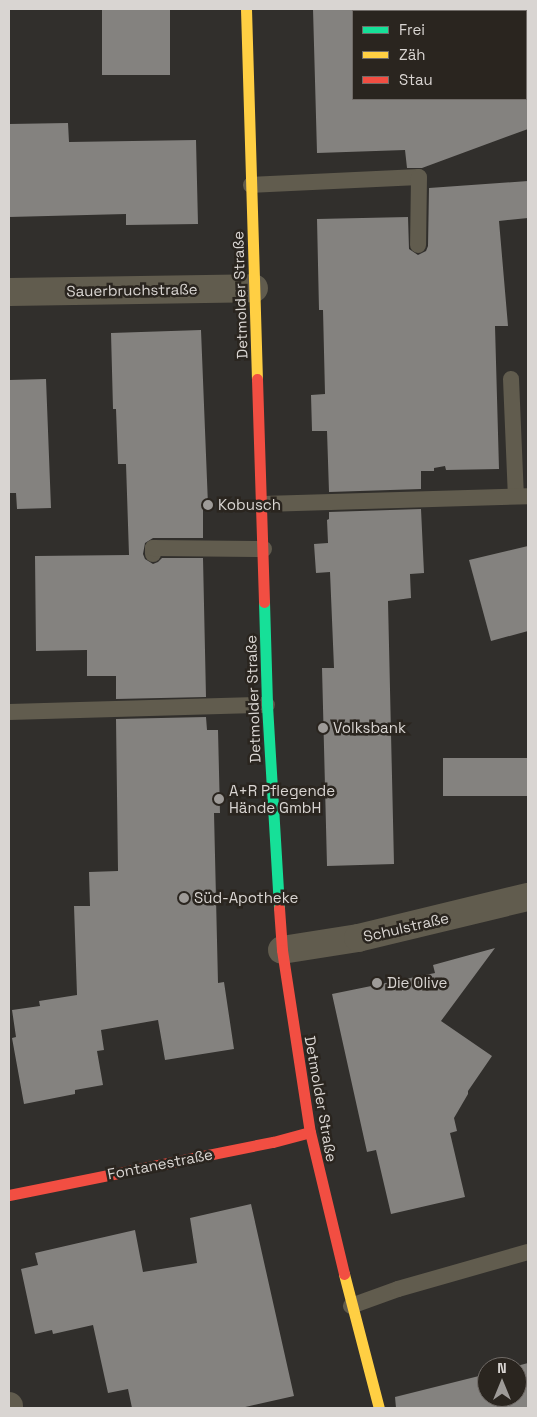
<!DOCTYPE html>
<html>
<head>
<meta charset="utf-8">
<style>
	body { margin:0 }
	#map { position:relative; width:537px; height:1417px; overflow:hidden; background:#312f2c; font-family:"Space Grotesk",sans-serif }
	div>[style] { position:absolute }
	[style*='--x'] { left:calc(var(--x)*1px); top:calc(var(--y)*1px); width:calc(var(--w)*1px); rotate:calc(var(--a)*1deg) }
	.building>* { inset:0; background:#84827f; transform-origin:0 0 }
	.lane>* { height:16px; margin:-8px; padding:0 8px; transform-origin:8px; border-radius:8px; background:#615c4e }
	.street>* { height:28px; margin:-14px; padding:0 14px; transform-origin:14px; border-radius:14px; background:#615c4e }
	.fast>* { height:11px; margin:-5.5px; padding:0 5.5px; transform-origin:5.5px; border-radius:5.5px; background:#16e098 }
	.slow>* { height:11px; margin:-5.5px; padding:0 5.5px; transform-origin:5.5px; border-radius:5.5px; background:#ffcf43 }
	.jam>* { height:11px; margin:-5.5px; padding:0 5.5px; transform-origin:5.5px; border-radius:5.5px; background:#f24e42 }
	.dots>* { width:14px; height:14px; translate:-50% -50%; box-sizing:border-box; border:2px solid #2a251f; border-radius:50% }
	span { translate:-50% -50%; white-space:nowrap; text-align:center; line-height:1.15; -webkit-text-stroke:5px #2a251f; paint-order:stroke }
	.street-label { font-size:15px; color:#d9d5d2 }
	.poi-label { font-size:15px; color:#d9d5d2 }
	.left { translate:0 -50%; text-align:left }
	.frame { position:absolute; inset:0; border:10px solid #d9d5d2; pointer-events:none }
	.legend { position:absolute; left:352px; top:10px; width:175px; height:90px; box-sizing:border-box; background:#2a251f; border:1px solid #706b67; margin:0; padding:6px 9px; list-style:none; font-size:15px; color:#d9d5d2 }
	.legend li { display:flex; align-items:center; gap:10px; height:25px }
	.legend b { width:25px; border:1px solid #706b67 }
	.north { position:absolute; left:477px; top:1357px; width:50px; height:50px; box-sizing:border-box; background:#2a251f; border:1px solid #706b67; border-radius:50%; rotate:0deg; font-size:14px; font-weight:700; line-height:20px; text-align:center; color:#d9d5d2 }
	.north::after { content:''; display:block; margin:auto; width:18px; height:22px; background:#9e9b98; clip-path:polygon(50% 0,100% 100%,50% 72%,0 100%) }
</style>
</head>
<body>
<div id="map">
	<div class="building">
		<i style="left:102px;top:9px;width:68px;height:66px"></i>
		<i style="clip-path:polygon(313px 9px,353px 9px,353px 99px,528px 99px,528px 129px,422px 168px,407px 168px,405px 150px,317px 153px)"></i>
		<i style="clip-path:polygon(68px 123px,69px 142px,196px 140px,198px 224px,126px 225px,126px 214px,9px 217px,9px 124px)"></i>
		<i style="clip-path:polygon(528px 181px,528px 218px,499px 221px,508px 326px,495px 326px,499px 469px,446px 470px,445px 466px,434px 468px,434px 471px,421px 471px,421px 489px,329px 492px,327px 431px,312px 431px,311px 395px,325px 394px,323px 310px,319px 310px,317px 219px,408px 217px,409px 249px,418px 255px,426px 251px,428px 246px,429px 188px)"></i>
		<i style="clip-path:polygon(201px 330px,208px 505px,203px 506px,203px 538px,153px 538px,145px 543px,143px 554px,145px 559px,153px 564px,158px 562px,162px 558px,203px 558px,206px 697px,116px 699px,116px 676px,87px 676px,87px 650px,36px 651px,35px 556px,129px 555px,126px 464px,118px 464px,116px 409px,113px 409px,111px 333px)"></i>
		<i style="clip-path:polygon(46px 379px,51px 508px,17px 509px,16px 493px,9px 493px,9px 380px)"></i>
		<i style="clip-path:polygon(421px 509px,424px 573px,410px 574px,411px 598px,388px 601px,394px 864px,327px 866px,322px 668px,334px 668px,330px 572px,316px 573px,314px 544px,328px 543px,327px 520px,329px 519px,329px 512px)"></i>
		<i style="clip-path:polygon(528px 546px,528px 631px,491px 641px,469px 560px)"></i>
		<i style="clip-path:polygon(206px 717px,207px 730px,218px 730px,220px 813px,214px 813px,218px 983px,224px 982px,234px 1049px,165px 1060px,158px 1020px,101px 1030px,104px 1050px,97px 1051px,103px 1085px,75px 1090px,75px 1094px,24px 1104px,12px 1038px,16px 1037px,12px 1010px,40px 1006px,39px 1001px,77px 995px,74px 906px,90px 906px,89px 872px,118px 871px,116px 719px)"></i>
		<i style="left:528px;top:758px;width:38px;height:85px;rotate:90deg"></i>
		<i style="clip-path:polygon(495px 948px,441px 1021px,492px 1056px,468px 1091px,468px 1094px,454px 1118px,457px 1131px,450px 1133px,465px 1197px,391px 1214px,376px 1150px,367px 1152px,332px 994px,435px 973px,433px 965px)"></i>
		<i style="clip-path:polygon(251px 1204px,294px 1396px,241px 1408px,132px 1408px,128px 1389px,108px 1393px,93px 1325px,53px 1334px,52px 1330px,35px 1334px,21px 1269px,38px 1265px,35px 1253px,135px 1230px,143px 1272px,197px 1263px,190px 1218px)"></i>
		<i style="clip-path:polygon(528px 1363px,528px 1408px,396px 1408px,395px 1397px,487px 1374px,487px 1397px,517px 1397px,517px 1367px,513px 1367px)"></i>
	</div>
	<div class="lane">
		<i style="--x:251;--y:185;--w:168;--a:-2.7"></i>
		<i style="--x:419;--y:177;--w:68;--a:90.8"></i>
		<i style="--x:511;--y:379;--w:117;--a:87.6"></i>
		<i style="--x:263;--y:504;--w:265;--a:-1.7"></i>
		<i style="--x:153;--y:554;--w:6;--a:-90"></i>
		<i style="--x:153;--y:548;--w:111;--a:0.5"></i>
		<i style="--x:9;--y:712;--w:258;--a:-1.6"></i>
		<i style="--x:351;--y:1306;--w:50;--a:-19.9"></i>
		<i style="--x:398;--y:1289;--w:135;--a:-15.9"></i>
	</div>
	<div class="street">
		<i style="--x:9;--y:292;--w:245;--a:-0.9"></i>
		<i style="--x:282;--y:950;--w:77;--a:-9"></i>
		<i style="--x:358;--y:938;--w:175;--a:-13.6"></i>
		<i style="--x:9;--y:1406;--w:2;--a:90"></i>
	</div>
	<div class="fast">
		<i style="--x:264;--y:602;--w:103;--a:88.3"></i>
		<i style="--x:267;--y:705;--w:203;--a:86.6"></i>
	</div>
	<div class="slow">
		<i style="--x:246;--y:9;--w:370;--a:88.3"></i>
		<i style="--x:344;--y:1274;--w:138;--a:75.4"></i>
	</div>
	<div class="jam">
		<i style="--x:257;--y:379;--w:223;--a:88.2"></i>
		<i style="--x:279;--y:908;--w:42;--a:85.9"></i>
		<i style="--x:282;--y:950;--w:184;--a:81.3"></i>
		<i style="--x:310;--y:1132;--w:146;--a:76.5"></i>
		<i style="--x:9;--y:1195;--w:269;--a:-11.4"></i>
		<i style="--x:273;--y:1142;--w:38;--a:-15"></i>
	</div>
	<div class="dots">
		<i style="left:208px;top:505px;background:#9e9b98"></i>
		<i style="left:323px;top:728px;background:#9e9b98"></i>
		<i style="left:219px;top:799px;background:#9e9b98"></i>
		<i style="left:184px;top:898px;background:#9e9b98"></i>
		<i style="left:377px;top:983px;background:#9e9b98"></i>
	</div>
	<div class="street-label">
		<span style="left:132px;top:290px;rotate:-1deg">Sauerbruchstraße</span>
		<span style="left:240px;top:295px;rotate:-92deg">Detmolder Straße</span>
		<span style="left:253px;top:699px;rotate:-92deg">Detmolder Straße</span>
		<span style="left:406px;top:927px;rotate:-13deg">Schulstraße</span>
		<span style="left:321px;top:1099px;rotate:80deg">Detmolder Straße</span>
		<span style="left:160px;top:1164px;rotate:-11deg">Fontanestraße</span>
	</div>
	<div class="poi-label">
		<span class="left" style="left:218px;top:505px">Kobusch</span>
		<span class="left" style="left:333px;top:728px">Volksbank</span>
		<span class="left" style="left:229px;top:799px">A+R Pflegende<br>Hände GmbH</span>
		<span class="left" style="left:194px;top:898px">Süd-Apotheke</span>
		<span class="left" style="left:387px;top:983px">Die Olive</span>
	</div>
	<div class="frame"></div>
	<ul class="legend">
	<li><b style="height:6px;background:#16e098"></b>Frei</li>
	<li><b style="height:6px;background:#ffcf43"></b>Zäh</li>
	<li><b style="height:6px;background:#f24e42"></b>Stau</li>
	</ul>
	<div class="north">N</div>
</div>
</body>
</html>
